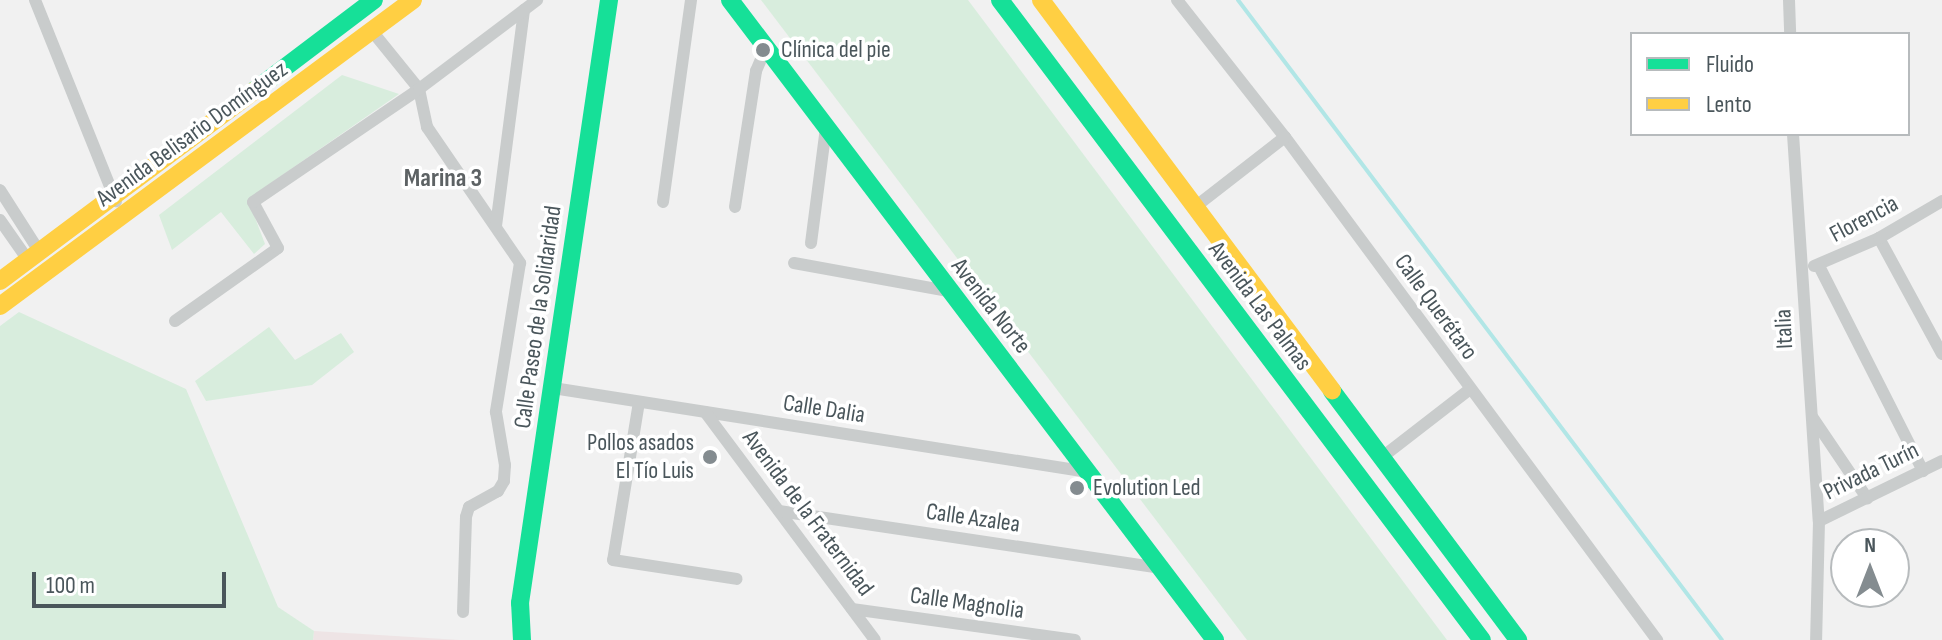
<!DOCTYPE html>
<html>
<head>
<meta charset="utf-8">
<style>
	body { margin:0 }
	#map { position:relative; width:1942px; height:640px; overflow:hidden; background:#f1f1f1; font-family:"Sofia Sans Condensed",sans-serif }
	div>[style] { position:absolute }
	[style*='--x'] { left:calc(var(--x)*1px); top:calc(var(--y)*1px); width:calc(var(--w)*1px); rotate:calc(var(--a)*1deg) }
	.medical>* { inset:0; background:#eee4e5 }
	.green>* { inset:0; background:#d8eddd }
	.stream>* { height:4px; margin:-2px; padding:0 2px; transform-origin:2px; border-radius:2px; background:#b1e6e6 }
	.street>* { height:12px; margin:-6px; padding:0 6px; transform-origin:6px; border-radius:6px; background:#c9cccc }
	.fast>* { height:18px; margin:-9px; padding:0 9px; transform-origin:9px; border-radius:9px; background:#16e098 }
	.slow>* { height:18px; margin:-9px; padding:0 9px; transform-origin:9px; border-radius:9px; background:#ffcf43 }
	.dots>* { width:22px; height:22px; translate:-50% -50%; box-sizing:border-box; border:4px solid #fff; border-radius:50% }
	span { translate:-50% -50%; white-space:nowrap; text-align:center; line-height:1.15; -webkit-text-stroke:7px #fff; paint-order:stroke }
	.poi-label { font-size:24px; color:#4a565b }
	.left { translate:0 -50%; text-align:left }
	.right { translate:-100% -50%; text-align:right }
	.street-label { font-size:24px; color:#4a565b }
	.neighbourhood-label { font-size:26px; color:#5d6264; font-weight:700 }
	.legend { position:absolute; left:1630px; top:32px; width:280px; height:104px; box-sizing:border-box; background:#fff; border:2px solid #b7bbbd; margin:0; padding:10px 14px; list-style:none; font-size:24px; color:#4a565b }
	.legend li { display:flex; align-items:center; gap:16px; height:40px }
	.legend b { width:40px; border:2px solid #b7bbbd }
	.north { position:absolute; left:1830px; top:528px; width:80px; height:80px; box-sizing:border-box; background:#fff; border:2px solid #b7bbbd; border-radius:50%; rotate:0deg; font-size:22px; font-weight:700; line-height:32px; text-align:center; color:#4a565b }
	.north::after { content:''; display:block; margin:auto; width:28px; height:36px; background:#848c90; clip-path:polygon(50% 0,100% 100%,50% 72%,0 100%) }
	.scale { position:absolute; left:32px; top:572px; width:194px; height:36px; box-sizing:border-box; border:4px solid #4a565b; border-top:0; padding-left:10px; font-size:24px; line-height:28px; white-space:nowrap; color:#4a565b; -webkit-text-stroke:6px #fff; paint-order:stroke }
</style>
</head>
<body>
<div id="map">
	<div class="medical">
		<i style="clip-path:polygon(314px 631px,460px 640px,313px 640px)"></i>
	</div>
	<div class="green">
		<i style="clip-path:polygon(761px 0,968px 0,1447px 640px,1247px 640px)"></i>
		<i style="clip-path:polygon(342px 75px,399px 94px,248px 199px,265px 244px,254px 254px,221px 212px,172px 250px,159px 215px)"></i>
		<i style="clip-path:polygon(19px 312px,186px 389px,278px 607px,314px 631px,313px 640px,0 640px,0 326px)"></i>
		<i style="clip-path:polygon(269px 327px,295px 360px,341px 333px,354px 352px,312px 385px,206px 401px,195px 381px)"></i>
	</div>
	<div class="stream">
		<i style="--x:1238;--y:0;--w:802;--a:52.9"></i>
	</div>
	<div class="street">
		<i style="--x:35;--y:0;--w:217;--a:68.1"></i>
		<i style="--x:1177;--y:0;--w:174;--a:51.8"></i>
		<i style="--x:1285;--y:137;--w:626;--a:53.51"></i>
		<i style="--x:1789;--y:0;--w:34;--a:88"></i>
		<i style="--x:372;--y:31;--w:75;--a:51"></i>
		<i style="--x:419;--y:89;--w:39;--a:78"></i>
		<i style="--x:427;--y:127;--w:165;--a:55.6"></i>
		<i style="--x:520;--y:263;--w:151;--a:99.2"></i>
		<i style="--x:496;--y:412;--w:54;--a:80.4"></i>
		<i style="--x:505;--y:465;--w:16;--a:94"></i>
		<i style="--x:504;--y:481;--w:12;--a:121"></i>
		<i style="--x:498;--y:491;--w:33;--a:151"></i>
		<i style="--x:469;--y:507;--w:10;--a:107"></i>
		<i style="--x:466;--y:517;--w:95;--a:91.8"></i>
		<i style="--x:1793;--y:134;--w:388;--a:86.2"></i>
		<i style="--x:1819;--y:521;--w:119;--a:91.4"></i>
		<i style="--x:0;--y:190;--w:72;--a:57.4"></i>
		<i style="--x:663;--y:202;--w:204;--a:-82.1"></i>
		<i style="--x:735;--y:207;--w:138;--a:-81.2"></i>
		<i style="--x:756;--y:71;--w:25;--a:-67"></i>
		<i style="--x:1195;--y:207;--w:114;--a:-37.9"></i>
		<i style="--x:0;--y:220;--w:49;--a:55"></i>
		<i style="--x:496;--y:226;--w:218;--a:-82.6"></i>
		<i style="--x:1879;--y:238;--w:132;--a:61.5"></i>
		<i style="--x:811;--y:243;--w:117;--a:-82.6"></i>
		<i style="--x:794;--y:263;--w:157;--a:10.3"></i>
		<i style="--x:1814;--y:266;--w:71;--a:-23.3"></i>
		<i style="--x:1879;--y:238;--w:73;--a:-30.4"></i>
		<i style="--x:1819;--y:266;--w:230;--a:63.1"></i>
		<i style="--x:175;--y:321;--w:126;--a:-35.3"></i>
		<i style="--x:278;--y:248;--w:52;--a:-118.5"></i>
		<i style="--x:253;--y:202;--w:201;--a:-34.2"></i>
		<i style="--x:419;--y:89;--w:148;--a:-37"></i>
		<i style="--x:553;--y:388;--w:542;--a:8.92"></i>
		<i style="--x:639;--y:402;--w:160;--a:99.3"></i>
		<i style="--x:613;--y:560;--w:125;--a:8.7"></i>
		<i style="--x:705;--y:412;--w:284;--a:53.3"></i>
		<i style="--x:1813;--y:418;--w:97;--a:56"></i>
		<i style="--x:1381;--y:458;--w:111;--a:-37.7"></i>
		<i style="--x:779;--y:511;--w:385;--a:8.5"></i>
		<i style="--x:1819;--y:521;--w:137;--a:-26"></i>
		<i style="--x:852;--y:609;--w:225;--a:7.9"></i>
	</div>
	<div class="fast">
		<i style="--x:730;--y:0;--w:803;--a:52.84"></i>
		<i style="--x:1000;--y:0;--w:801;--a:53.02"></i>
		<i style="--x:255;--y:90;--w:149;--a:-37.1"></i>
		<i style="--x:1332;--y:391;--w:311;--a:53.2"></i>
		<i style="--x:522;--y:640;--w:37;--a:-93"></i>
		<i style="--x:520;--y:603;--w:610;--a:-81.6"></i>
	</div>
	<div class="slow">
		<i style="--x:1041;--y:0;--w:487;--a:53.3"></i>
		<i style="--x:0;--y:281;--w:319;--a:-36.8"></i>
		<i style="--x:0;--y:306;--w:514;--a:-36.54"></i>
	</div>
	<div class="dots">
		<i style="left:763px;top:50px;background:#848c90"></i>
		<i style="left:710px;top:457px;background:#848c90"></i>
		<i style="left:1077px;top:488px;background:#848c90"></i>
	</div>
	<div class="poi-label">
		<span class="left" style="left:781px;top:50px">Clínica del pie</span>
		<span class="right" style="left:694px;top:457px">Pollos asados<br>El Tío Luis</span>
		<span class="left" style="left:1093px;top:488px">Evolution Led</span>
	</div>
	<div class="street-label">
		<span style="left:192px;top:134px;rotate:-36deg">Avenida Belisario Domínguez</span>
		<span style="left:1864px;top:219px;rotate:-28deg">Florencia</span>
		<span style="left:991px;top:306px;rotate:52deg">Avenida Norte</span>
		<span style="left:1260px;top:306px;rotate:53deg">Avenida Las Palmas</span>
		<span style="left:1436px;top:307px;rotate:54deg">Calle Querétaro</span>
		<span style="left:538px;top:317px;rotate:-82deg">Calle Paseo de la Solidaridad</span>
		<span style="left:1784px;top:329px;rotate:-93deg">Italia</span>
		<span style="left:824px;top:409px;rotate:9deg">Calle Dalia</span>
		<span style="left:1871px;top:471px;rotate:-26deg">Privada Turín</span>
		<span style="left:808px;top:513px;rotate:53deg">Avenida de la Fraternidad</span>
		<span style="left:973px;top:518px;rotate:8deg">Calle Azalea</span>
		<span style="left:967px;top:603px;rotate:8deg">Calle Magnolia</span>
	</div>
	<div class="neighbourhood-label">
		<span style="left:443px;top:179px">Marina 3</span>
	</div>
	<ul class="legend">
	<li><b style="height:10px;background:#16e098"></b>Fluido</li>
	<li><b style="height:10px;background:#ffcf43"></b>Lento</li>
	</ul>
	<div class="north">N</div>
	<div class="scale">100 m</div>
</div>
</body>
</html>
